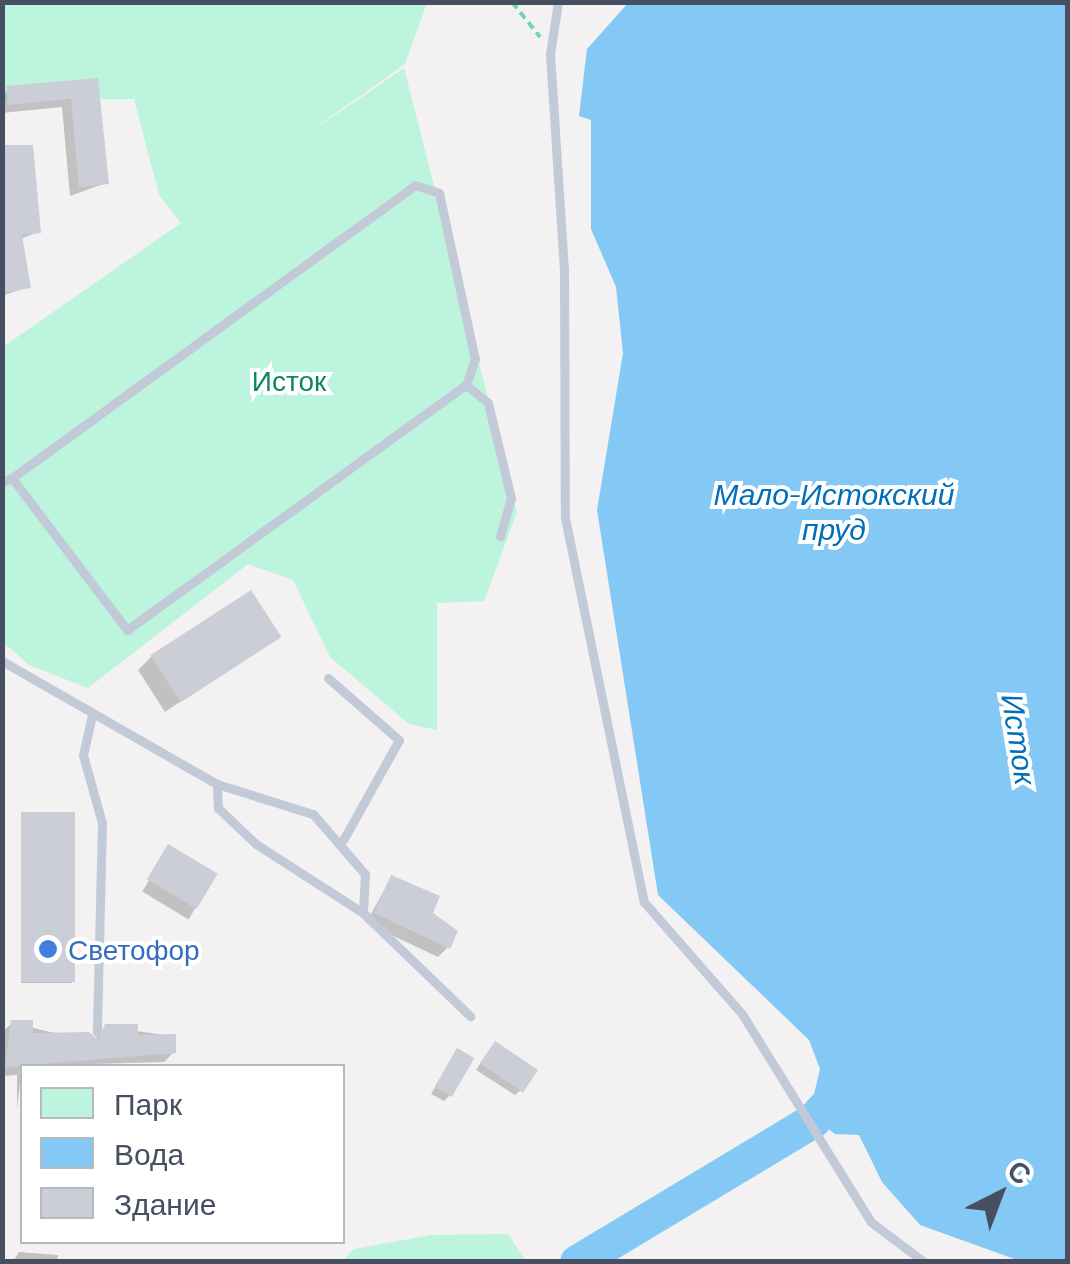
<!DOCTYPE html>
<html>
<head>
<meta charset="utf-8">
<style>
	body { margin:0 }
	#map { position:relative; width:1070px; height:1264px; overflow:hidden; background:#f3f1f1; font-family:Barlow,sans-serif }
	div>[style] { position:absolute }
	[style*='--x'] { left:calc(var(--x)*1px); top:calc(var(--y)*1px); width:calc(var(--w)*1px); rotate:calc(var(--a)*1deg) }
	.green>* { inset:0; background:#bcf4dd }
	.water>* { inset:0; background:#84c8f6 }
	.shadow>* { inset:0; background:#0003; transform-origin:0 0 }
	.river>* { height:35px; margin:-17.5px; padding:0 17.5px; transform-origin:17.5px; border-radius:17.5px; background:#84c8f6 }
	.building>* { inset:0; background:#ccced7; transform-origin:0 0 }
	.path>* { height:4px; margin-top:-2px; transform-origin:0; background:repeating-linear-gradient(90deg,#70d6b8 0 8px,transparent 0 13px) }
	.service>* { height:9px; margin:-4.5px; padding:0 4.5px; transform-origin:4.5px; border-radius:4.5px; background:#c3cad7 }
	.dots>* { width:28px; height:28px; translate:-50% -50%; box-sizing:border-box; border:5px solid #fff; border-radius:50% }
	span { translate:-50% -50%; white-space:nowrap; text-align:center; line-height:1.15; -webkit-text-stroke:8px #fff; paint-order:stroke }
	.park-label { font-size:28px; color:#0d8661 }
	.shop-label { font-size:28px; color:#366cbe }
	.left { translate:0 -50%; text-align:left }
	.water-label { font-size:30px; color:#006fba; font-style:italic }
	.frame { position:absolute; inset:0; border:5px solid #464f61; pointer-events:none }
	.legend { position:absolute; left:20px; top:1064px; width:325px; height:180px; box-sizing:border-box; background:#fff; border:2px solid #b5b9c0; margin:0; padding:12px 18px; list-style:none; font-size:30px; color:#464f61 }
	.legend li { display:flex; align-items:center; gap:20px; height:50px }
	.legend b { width:50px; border:2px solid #b5b9c0 }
	.north { position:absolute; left:950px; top:1144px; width:100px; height:100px; -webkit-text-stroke:8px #fff; paint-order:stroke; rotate:42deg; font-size:28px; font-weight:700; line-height:40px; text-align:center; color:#464f61 }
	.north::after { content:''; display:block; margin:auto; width:35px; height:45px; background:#464f61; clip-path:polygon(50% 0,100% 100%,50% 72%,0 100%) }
</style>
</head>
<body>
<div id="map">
	<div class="green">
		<i style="clip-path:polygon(3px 3px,427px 3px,405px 64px,294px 143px,404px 68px,517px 512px,484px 601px,437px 603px,437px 730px,409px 724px,330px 657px,293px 580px,248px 564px,88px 688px,29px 665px,3px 642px,3px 347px,181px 223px,159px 195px,134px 99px,3px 100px)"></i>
		<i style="clip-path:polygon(508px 1234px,526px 1261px,342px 1261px,354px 1249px,431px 1235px)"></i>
	</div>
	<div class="water">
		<i style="clip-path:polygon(628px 3px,1067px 3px,1067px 1261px,1020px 1261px,920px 1225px,882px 1182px,859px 1135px,835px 1134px,809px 1115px,820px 1069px,809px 1040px,658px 895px,597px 510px,623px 353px,616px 287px,591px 229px,591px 120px,579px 116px,587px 49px)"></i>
	</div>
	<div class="shadow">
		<i style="clip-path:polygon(96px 80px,106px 183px,70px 196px,62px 107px,2px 113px,2px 93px)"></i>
		<i style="clip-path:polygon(6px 147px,39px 232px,20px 239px,28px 287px,2px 296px)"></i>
		<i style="clip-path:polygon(278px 636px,165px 712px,138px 670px,151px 657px)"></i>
		<i style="clip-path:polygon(22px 815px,74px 981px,71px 983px,21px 983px)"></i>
		<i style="left:169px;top:847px;width:54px;height:52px;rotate:31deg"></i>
		<i style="clip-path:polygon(391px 878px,430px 914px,448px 947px,438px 957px,366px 923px)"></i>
		<i style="clip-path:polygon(12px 1023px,93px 1042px,106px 1027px,173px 1036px,174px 1052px,164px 1062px,22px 1066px,17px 1109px,17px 1075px,2px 1076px,2px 1032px)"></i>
		<i style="clip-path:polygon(489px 1050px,521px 1090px,515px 1095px,476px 1070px)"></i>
		<i style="clip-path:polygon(457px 1051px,450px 1095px,444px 1101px,431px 1094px)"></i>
		<i style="clip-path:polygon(22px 1135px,22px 1182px,20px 1182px)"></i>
		<i style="clip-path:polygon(19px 1252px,58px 1255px,57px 1262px,13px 1262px)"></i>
	</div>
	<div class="river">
		<i style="--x:577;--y:1262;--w:275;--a:-31"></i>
		<i style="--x:813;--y:1120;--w:39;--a:-48"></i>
	</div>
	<div class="building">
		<i style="clip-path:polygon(98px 78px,109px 184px,79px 187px,71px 99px,7px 105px,6px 86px)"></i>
		<i style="clip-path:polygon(5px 145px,33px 145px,41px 233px,22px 235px,31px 288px,2px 293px)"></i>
		<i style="left:251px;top:590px;width:56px;height:120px;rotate:57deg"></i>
		<i style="left:75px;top:812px;width:170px;height:54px;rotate:90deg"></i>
		<i style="left:168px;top:844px;width:58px;height:41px;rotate:31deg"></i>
		<i style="clip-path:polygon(391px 875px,440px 896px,433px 913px,458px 931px,450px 949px,374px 913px)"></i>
		<i style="clip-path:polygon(11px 1020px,33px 1020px,33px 1033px,89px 1032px,98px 1040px,105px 1024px,138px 1024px,138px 1035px,176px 1034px,176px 1053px,5px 1067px)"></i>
		<i style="left:495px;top:1041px;width:52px;height:27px;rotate:34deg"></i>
		<i style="left:457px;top:1048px;width:20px;height:45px;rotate:30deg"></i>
	</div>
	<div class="path">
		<i style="--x:512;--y:2;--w:45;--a:51.3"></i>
	</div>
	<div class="service">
		<i style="--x:558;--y:2;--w:53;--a:98.7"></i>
		<i style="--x:550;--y:54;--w:218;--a:86.3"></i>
		<i style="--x:564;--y:272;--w:246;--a:89.8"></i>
		<i style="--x:565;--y:518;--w:392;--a:78.4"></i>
		<i style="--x:644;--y:902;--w:149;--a:48.8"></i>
		<i style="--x:742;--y:1014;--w:245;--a:58.2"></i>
		<i style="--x:871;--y:1222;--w:66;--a:37"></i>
		<i style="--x:12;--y:478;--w:498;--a:-36"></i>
		<i style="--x:415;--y:185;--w:25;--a:18"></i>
		<i style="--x:439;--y:193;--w:170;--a:77.8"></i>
		<i style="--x:475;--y:359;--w:28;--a:109"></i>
		<i style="--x:466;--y:385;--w:28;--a:39"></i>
		<i style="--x:488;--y:403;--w:98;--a:76.4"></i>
		<i style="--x:511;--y:498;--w:40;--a:106"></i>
		<i style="--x:2;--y:482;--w:11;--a:-22"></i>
		<i style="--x:12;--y:478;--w:191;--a:52.9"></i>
		<i style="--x:127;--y:630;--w:418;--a:-35.9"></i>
		<i style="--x:2;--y:661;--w:248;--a:29.8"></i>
		<i style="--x:217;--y:784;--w:101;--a:17.4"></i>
		<i style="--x:313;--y:814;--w:79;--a:49.1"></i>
		<i style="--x:365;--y:874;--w:39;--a:93"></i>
		<i style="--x:363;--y:913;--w:149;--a:43.9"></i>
		<i style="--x:328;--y:678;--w:94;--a:41.1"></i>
		<i style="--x:399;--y:740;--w:115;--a:119.2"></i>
		<i style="--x:92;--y:715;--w:41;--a:102.7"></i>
		<i style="--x:83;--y:755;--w:71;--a:74.4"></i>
		<i style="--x:102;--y:823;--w:209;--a:91.4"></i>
		<i style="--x:217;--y:784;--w:24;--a:88"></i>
		<i style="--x:218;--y:808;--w:52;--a:43.5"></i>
		<i style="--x:256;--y:844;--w:127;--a:32.8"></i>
	</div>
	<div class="dots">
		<i style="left:48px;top:949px;background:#3f7fe0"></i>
	</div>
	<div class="park-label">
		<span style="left:289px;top:380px">Исток</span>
	</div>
	<div class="shop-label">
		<span class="left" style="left:68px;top:949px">Светофор</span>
	</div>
	<div class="water-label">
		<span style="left:834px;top:510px">Мало-Истокский<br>пруд</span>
		<span style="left:1020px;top:739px;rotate:81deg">Исток</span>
	</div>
	<div class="frame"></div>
	<ul class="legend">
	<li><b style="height:28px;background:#bcf4dd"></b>Парк</li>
	<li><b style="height:28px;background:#84c8f6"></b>Вода</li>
	<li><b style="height:28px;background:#ccced7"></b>Здание</li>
	</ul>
	<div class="north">С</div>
</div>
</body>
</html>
